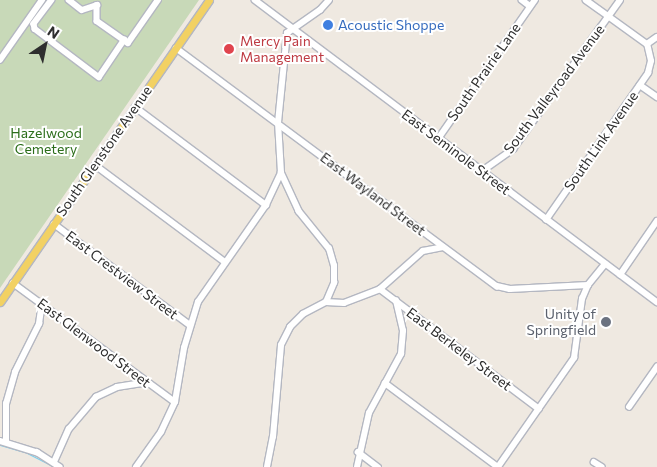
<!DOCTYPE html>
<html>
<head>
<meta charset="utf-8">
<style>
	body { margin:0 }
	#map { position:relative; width:657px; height:467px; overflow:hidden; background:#efe9e1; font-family:Commissioner,sans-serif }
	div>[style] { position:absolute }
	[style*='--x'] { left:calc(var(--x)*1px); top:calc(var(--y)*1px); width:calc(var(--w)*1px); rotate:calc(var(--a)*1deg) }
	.cemetery>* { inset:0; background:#c8d9b8 }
	.stream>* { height:1px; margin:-0.5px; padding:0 0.5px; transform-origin:0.5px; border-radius:0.5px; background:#75cff0 }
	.roads { filter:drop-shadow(1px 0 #b4b7c1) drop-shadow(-1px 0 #b4b7c1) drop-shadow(0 1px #b4b7c1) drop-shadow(0 -1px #b4b7c1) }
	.minor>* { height:5.5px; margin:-2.75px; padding:0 2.75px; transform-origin:2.75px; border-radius:2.75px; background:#fff }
	.major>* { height:7px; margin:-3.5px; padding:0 3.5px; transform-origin:3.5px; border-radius:3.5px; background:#f2d163 }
	.dots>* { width:14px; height:14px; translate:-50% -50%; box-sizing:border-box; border:2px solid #fff; border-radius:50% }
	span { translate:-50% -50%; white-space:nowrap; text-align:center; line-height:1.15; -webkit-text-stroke:4px #fff; paint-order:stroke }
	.shop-label { font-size:14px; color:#366cbe }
	.left { translate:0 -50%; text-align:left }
	.health-label { font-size:14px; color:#be3a42 }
	.street-label { font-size:14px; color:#2e2e2e }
	.park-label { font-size:14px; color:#2c6e1b }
	.worship-label { font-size:14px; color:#5b616d }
	.right { translate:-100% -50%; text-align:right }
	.north { position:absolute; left:20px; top:20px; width:50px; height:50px; -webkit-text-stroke:4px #fff; paint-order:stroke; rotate:34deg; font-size:14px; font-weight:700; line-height:20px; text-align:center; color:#2e2e2e }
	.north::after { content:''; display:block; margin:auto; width:18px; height:22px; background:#2e2e2e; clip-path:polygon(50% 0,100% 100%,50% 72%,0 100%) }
</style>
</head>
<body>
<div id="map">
	<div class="cemetery">
		<i style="clip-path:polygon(0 0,199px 0,0 288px)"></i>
	</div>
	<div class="stream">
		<i style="--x:0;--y:445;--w:26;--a:16"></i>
		<i style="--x:25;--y:452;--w:33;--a:27"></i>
	</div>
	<div class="roads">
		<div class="minor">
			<i style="--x:52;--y:0;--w:30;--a:127"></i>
			<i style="--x:34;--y:24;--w:5;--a:79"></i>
			<i style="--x:35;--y:29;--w:80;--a:36.9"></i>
			<i style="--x:99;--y:77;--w:45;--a:-56"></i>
			<i style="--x:124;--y:40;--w:5;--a:37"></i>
			<i style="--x:128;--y:43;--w:52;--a:-55.1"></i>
			<i style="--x:69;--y:0;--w:16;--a:38"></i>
			<i style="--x:82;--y:10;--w:16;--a:-18"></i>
			<i style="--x:255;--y:0;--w:503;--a:36.92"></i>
			<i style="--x:522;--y:0;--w:10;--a:37"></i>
			<i style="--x:586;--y:0;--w:75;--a:35.8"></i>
			<i style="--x:97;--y:5;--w:16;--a:90"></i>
			<i style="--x:97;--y:21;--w:33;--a:35"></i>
			<i style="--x:647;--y:44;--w:12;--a:-35"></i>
			<i style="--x:176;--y:48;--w:400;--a:36.6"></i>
			<i style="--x:497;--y:286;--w:13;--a:13"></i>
			<i style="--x:510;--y:289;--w:78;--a:-2.9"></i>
			<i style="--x:0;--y:60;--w:73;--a:-55"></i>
			<i style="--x:640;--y:85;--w:21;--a:35"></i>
			<i style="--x:135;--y:107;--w:164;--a:36.8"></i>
			<i style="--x:438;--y:139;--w:169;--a:-55.1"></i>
			<i style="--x:95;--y:165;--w:162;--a:36.7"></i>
			<i style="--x:482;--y:171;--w:38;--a:-35"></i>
			<i style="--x:513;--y:149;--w:183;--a:-54.3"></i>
			<i style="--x:546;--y:220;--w:179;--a:-55.2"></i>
			<i style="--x:648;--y:73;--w:12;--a:-76"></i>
			<i style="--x:651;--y:61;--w:17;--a:-103"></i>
			<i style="--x:54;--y:224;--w:169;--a:36.6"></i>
			<i style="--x:620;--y:275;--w:65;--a:-55.6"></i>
			<i style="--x:13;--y:283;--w:201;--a:36.3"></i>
			<i style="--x:380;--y:289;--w:199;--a:37"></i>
			<i style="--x:326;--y:302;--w:18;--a:3"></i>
			<i style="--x:344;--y:303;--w:39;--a:-21"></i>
			<i style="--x:380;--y:289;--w:57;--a:-41.5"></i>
			<i style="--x:423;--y:251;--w:20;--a:-11"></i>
			<i style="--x:385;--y:383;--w:141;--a:36.6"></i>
			<i style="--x:629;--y:407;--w:49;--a:-55"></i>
			<i style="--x:0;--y:441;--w:39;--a:17"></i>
			<i style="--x:37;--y:452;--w:27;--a:33"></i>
			<i style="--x:6;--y:441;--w:37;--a:-90"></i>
			<i style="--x:6;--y:404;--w:33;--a:-74"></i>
			<i style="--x:15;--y:372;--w:54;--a:-63.4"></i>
			<i style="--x:39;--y:324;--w:21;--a:-82"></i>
			<i style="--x:358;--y:452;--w:25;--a:37"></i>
			<i style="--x:54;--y:462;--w:36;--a:-66"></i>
			<i style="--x:69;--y:429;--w:42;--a:-49.8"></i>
			<i style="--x:96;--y:397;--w:23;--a:-25"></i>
			<i style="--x:117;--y:387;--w:30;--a:-9"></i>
			<i style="--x:594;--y:462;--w:9;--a:32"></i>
			<i style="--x:136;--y:467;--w:43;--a:-54.5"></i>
			<i style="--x:161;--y:432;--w:33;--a:-65"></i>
			<i style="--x:175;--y:402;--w:55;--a:-80.5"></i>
			<i style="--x:184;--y:348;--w:48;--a:-73.1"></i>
			<i style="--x:198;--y:302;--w:118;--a:-55"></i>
			<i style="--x:266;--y:205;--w:35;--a:-65"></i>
			<i style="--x:267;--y:467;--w:31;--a:-79"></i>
			<i style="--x:273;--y:437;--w:92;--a:-85"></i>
			<i style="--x:281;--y:345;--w:20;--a:-63"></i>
			<i style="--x:290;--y:327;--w:18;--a:-45"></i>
			<i style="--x:303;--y:314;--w:26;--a:-28"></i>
			<i style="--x:326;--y:302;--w:21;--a:-67"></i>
			<i style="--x:334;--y:283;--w:17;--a:-90"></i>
			<i style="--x:334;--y:266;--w:18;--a:-106"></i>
			<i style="--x:329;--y:249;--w:48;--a:-129"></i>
			<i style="--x:299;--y:212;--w:43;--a:-114.8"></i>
			<i style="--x:281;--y:173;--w:50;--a:-93.4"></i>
			<i style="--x:278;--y:123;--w:90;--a:-84.3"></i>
			<i style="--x:287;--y:33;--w:40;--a:-34.9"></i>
			<i style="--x:320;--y:10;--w:13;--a:-48"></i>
			<i style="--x:357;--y:467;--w:55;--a:-77.5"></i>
			<i style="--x:369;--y:413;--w:67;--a:-61.5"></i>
			<i style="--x:401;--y:354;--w:23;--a:-85"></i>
			<i style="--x:403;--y:331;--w:31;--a:-103"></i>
			<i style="--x:498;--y:467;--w:133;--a:-55.1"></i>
			<i style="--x:574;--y:358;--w:60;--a:-82.3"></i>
			<i style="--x:582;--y:299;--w:15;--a:-67"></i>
			<i style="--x:588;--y:285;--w:27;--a:-51"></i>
		</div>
		<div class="major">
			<i style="--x:0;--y:302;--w:367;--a:-55.3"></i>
		</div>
	</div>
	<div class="dots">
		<i style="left:328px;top:25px;background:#3f7fe0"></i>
		<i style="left:229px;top:49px;background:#e0444e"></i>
		<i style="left:606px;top:322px;background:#6b7280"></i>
	</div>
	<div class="shop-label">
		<span class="left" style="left:338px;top:25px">Acoustic Shoppe</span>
	</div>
	<div class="health-label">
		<span class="left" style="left:240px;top:49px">Mercy Pain<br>Management</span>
	</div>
	<div class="street-label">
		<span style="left:484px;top:72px;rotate:-55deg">South Prairie Lane</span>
		<span style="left:554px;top:89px;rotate:-53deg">South Valleyroad Avenue</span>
		<span style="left:601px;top:141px;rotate:-55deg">South Link Avenue</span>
		<span style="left:104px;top:151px;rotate:-55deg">South Glenstone Avenue</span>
		<span style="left:456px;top:152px;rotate:37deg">East Seminole Street</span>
		<span style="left:373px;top:194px;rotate:37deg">East Wayland Street</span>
		<span style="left:122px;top:275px;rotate:37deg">East Crestview Street</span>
		<span style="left:94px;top:343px;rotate:37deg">East Glenwood Street</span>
		<span style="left:459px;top:349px;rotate:37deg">East Berkeley Street</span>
	</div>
	<div class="park-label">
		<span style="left:46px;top:141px">Hazelwood<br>Cemetery</span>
	</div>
	<div class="worship-label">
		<span class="right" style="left:596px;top:322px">Unity of<br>Springfield</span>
	</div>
	<div class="north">N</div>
</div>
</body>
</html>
